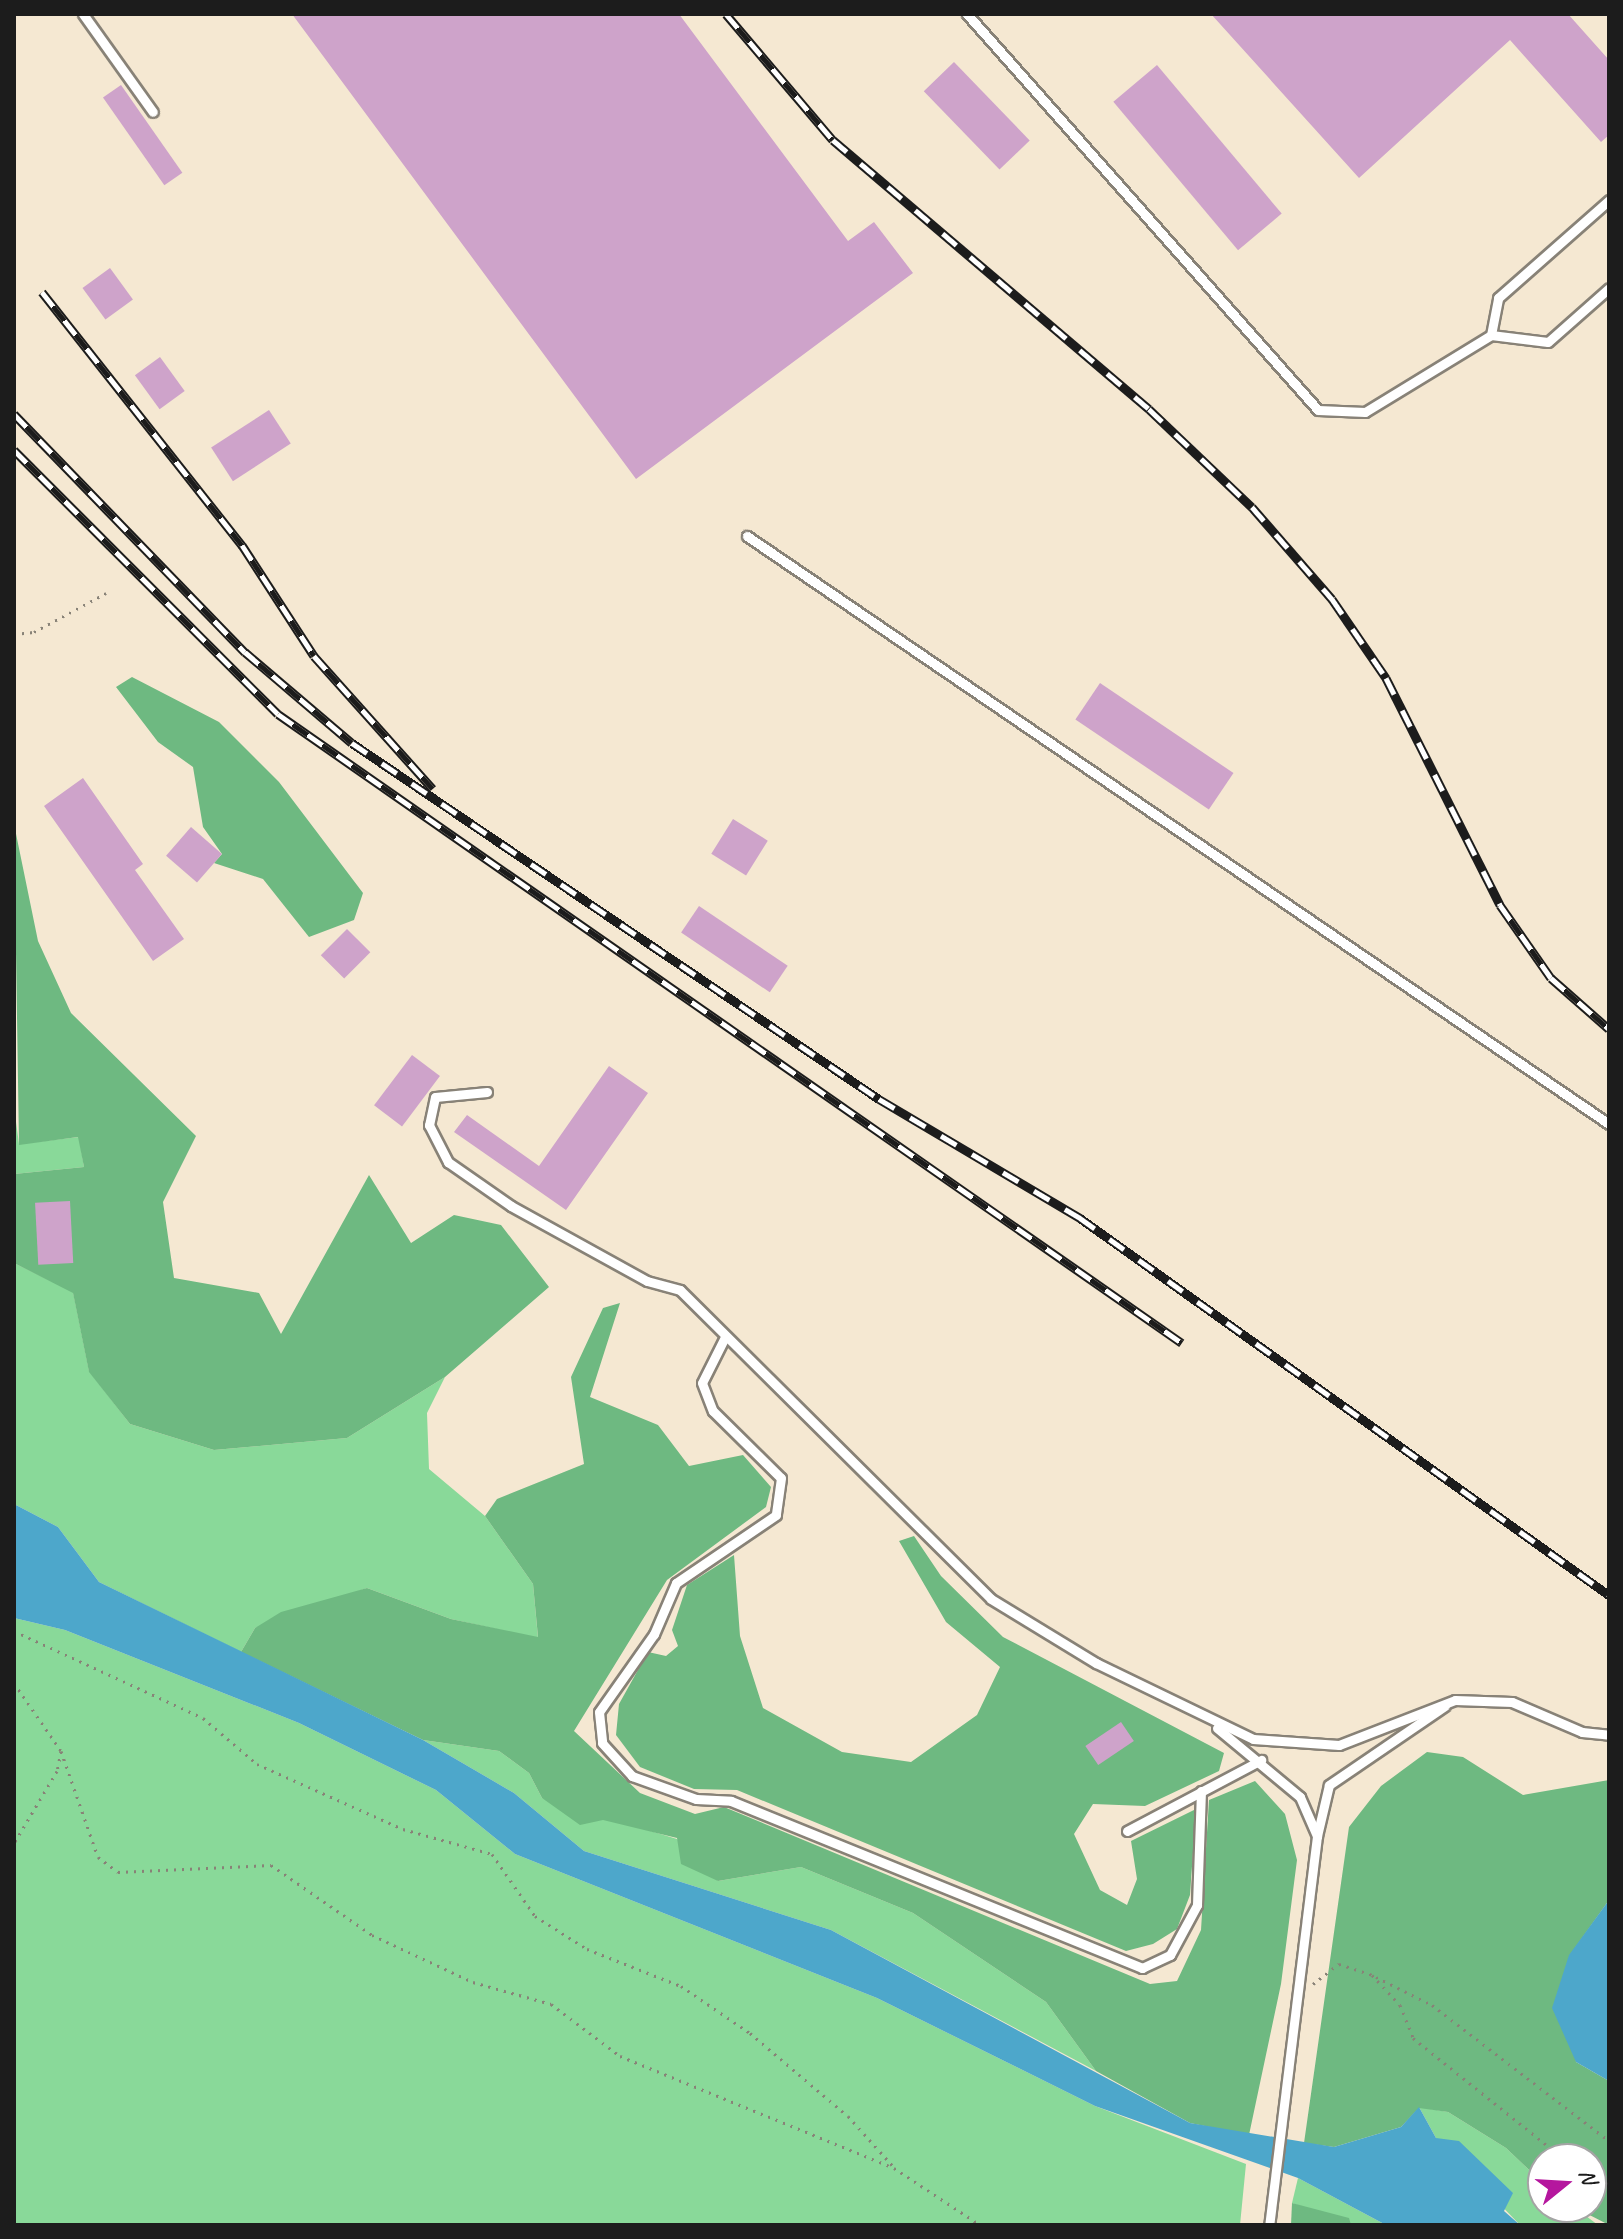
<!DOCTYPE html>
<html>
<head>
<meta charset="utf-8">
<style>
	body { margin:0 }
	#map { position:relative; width:1623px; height:2239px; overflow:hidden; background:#f5e8d2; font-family:Caveat,sans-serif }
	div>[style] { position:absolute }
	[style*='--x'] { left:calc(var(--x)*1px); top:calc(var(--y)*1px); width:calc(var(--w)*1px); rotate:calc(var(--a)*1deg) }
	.green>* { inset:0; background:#89d999 }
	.forest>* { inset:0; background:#6eb981 }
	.water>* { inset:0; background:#4da7cb }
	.building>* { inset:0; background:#cea3ca; transform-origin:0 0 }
	.path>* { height:3px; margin-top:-1.5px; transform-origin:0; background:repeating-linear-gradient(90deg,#888277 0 2px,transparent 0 8px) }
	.roads { filter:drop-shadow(2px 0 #888277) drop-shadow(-2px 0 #888277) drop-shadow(0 2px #888277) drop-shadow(0 -2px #888277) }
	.service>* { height:9px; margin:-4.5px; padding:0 4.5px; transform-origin:4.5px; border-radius:4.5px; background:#fff }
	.rail>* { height:9px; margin-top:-4.5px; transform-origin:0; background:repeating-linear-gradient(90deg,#fff 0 18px,#1c1c1c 0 36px); box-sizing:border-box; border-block:2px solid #1c1c1c }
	span { translate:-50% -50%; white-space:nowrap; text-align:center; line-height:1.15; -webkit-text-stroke:7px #fff; paint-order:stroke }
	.frame { position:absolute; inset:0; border:16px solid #1c1c1c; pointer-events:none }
	.north { position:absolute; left:1527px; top:2143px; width:80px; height:80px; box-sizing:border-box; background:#fff; border:2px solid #a4a4a4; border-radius:50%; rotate:72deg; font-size:22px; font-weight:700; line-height:32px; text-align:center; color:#1c1c1c }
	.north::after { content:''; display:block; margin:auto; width:28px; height:36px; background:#b5179e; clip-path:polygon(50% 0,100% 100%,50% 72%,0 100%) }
</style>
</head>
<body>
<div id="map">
	<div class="green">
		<i style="clip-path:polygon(14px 1107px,19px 1144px,79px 1137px,84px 1167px,14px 1174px)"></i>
		<i style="clip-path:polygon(14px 1263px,73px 1292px,89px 1371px,130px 1424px,214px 1450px,347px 1438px,445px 1377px,427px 1413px,429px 1469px,485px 1516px,533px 1584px,538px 1638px,451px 1619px,367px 1588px,255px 1628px,241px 1652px,99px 1582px,58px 1527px,14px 1504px)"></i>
		<i style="clip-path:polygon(14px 1618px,65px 1630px,299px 1723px,436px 1790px,515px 1854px,877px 1998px,1095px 2106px,1246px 2164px,1240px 2225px,14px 2225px)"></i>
		<i style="clip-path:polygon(423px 1740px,499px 1751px,529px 1773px,542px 1798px,677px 1839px,718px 1881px,801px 1867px,913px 1913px,1046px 2002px,1096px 2071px,831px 1930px,584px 1851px,514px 1793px)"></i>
		<i style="clip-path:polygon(1419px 2107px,1448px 2112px,1506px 2148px,1543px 2183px,1543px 2207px,1574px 2207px,1598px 2225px,1520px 2225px,1436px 2138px)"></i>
		<i style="clip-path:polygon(1298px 2178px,1386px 2225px,1351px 2225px,1292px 2203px)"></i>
	</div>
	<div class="forest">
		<i style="clip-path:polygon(132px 677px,219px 722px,279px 782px,363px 893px,354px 920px,309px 937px,263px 879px,214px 863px,222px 854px,203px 827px,193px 767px,158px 742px,116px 687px)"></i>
		<i style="clip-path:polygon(14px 824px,38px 941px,71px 1013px,196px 1136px,163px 1202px,174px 1278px,259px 1293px,281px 1334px,369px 1175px,411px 1243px,454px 1215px,501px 1225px,549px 1287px,445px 1377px,347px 1438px,214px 1450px,130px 1424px,89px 1372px,73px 1293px,14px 1263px,14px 1174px,84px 1167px,78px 1137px,19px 1145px)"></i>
		<i style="clip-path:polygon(620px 1303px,590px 1397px,658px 1425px,689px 1466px,743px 1455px,771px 1487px,766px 1507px,667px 1580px,574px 1731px,640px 1793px,695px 1814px,724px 1807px,1150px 1984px,1177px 1981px,1201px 1930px,1209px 1800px,1255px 1781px,1285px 1814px,1297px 1860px,1281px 1984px,1249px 2135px,1190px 2123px,1096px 2071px,1046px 2002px,913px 1913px,801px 1867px,718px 1881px,681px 1864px,677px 1838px,603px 1820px,580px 1825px,542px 1798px,529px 1773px,499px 1751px,423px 1740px,241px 1652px,255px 1628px,281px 1612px,367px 1588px,451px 1619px,538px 1637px,533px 1584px,485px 1516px,497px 1499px,584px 1464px,571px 1377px,603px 1308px)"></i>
		<i style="clip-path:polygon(914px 1536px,941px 1576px,1003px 1637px,1224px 1753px,1219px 1771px,1145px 1806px,1093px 1804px,1074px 1834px,1100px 1890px,1127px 1905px,1137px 1879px,1131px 1841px,1196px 1809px,1190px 1895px,1177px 1929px,1153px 1944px,1126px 1951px,737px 1790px,694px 1789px,640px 1767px,616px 1735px,619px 1704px,648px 1652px,666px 1656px,678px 1646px,672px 1630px,687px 1585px,734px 1555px,740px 1636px,763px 1708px,842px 1752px,911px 1762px,977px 1715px,1000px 1667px,946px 1622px,899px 1541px)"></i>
		<i style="clip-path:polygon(1427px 1752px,1463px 1757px,1523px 1795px,1609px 1780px,1609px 1900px,1570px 1955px,1576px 2062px,1609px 2081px,1609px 2225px,1574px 2207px,1591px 2207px,1591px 2159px,1543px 2159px,1543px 2183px,1506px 2148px,1448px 2112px,1419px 2108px,1401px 2127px,1334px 2147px,1304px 2143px,1349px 1827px,1381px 1786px)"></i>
		<i style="clip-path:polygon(1292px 2203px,1349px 2218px,1351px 2225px,1291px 2225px)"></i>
	</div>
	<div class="water">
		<i style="clip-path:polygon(14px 1504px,58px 1527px,99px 1582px,423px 1740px,514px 1793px,584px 1851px,831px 1930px,1190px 2123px,1334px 2147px,1401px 2127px,1419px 2107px,1436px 2138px,1459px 2141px,1513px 2193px,1504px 2211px,1520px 2225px,1386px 2225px,1298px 2178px,1095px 2106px,877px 1998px,515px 1854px,436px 1790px,299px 1723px,65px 1630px,14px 1618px)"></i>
		<i style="clip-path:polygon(1609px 1900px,1609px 2081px,1576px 2062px,1552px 2008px,1569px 1955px)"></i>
	</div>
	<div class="building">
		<i style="clip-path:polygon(292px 14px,679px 14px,848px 241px,874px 222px,913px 273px,636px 479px)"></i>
		<i style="clip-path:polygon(1211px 14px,1568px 14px,1609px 60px,1609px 135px,1601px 142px,1510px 40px,1359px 178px)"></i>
		<i style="left:954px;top:62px;width:109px;height:42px;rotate:46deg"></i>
		<i style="left:1157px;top:65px;width:194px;height:57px;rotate:50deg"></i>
		<i style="left:121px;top:85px;width:107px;height:22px;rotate:55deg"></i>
		<i style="left:110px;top:268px;width:39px;height:34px;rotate:54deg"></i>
		<i style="left:160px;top:357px;width:42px;height:31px;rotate:54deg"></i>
		<i style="left:269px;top:410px;width:40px;height:69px;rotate:57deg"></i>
		<i style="left:1100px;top:683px;width:161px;height:44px;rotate:34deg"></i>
		<i style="clip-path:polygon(83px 778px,143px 864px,135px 870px,184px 939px,153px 961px,44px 806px)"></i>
		<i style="left:733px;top:819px;width:41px;height:41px;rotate:32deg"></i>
		<i style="left:191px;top:827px;width:41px;height:38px;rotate:41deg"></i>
		<i style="left:699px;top:906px;width:107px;height:32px;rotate:34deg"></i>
		<i style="left:347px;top:929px;width:33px;height:37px;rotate:45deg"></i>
		<i style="left:412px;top:1055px;width:35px;height:63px;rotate:37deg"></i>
		<i style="clip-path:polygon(609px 1066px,648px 1093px,566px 1210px,454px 1132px,467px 1115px,539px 1166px)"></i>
		<i style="left:70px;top:1201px;width:62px;height:35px;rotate:87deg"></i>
		<i style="left:1121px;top:1722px;width:23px;height:43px;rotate:56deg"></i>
	</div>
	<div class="path">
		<i style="--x:14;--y:634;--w:20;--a:-6"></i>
		<i style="--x:34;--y:632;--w:82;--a:-28.4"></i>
		<i style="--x:14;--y:1631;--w:208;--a:24.7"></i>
		<i style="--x:203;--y:1718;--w:71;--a:40.4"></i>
		<i style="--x:257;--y:1764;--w:160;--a:24"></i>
		<i style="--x:403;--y:1829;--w:92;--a:15.7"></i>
		<i style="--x:492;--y:1854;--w:75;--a:55.3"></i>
		<i style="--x:535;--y:1916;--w:62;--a:32.4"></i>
		<i style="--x:587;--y:1949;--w:101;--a:21.5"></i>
		<i style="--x:681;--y:1986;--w:83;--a:34.3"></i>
		<i style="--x:750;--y:2033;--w:128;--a:40.3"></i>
		<i style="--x:848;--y:2116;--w:66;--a:48.1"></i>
		<i style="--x:14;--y:1683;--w:83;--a:55.3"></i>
		<i style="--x:61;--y:1751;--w:20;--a:101"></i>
		<i style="--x:57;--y:1771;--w:84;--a:120.8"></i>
		<i style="--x:61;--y:1751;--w:112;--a:70.8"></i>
		<i style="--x:98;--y:1857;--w:25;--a:37"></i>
		<i style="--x:118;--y:1872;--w:153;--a:-2.6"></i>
		<i style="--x:271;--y:1865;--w:123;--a:34.7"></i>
		<i style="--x:372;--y:1935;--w:111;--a:25"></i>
		<i style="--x:473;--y:1982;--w:81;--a:15.8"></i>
		<i style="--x:551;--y:2004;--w:86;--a:37"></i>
		<i style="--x:620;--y:2056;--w:296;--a:22.2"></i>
		<i style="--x:894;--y:2168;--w:103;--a:33.5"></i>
		<i style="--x:1376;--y:1977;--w:63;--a:26.6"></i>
		<i style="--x:1432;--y:2005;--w:223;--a:37.5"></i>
		<i style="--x:1313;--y:1984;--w:33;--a:-38"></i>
		<i style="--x:1339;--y:1964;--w:35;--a:18"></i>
		<i style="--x:1372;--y:1975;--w:41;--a:47"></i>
		<i style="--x:1400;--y:2005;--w:35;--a:68"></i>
		<i style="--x:1413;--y:2038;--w:193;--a:38.7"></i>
		<i style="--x:1591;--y:2180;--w:23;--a:38"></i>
	</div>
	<div class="roads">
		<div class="service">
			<i style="--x:83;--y:14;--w:120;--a:54.5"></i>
			<i style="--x:967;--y:14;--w:529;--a:48.45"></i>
			<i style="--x:1318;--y:410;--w:47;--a:2.4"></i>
			<i style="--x:1365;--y:412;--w:148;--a:-31.4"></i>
			<i style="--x:1491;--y:335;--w:57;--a:7"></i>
			<i style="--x:1548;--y:342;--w:81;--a:-41.5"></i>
			<i style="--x:1491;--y:335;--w:38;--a:-79"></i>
			<i style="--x:1498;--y:298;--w:148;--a:-41.4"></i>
			<i style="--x:747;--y:536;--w:1043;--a:34.3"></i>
			<i style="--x:487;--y:1092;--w:52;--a:174.5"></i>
			<i style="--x:435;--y:1097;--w:29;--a:102"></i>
			<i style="--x:429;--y:1125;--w:42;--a:62.8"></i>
			<i style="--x:448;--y:1162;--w:77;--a:34.9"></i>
			<i style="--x:511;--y:1206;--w:155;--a:28.9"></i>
			<i style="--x:647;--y:1281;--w:34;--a:15"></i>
			<i style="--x:680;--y:1290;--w:438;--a:44.8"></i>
			<i style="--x:991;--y:1599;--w:123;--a:31.4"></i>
			<i style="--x:1096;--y:1663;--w:174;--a:25.8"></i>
			<i style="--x:1253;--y:1739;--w:86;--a:4"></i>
			<i style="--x:1339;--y:1745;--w:124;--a:-21.2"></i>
			<i style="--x:1455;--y:1700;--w:57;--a:2"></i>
			<i style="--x:1512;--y:1702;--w:76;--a:23.2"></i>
			<i style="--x:1582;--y:1732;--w:27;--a:6"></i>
			<i style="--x:725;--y:1337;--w:51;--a:116.6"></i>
			<i style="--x:702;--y:1383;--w:30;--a:69"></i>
			<i style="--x:713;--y:1411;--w:95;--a:44.6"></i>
			<i style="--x:781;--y:1478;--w:37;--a:98"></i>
			<i style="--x:776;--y:1515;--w:121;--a:145.8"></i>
			<i style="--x:676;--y:1583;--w:56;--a:113.3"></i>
			<i style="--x:654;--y:1634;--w:95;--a:125.2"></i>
			<i style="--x:599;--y:1712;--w:31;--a:84"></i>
			<i style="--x:602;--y:1743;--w:45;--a:47.7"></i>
			<i style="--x:632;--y:1776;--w:68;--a:19.8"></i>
			<i style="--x:696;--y:1799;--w:35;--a:3"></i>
			<i style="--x:731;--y:1801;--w:444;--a:22.1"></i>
			<i style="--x:1142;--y:1968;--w:31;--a:-25"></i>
			<i style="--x:1170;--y:1955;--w:57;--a:-61.6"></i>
			<i style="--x:1197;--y:1905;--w:114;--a:-88"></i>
			<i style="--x:1217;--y:1728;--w:108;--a:39.7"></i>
			<i style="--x:1300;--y:1797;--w:43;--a:66.4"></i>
			<i style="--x:1317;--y:1836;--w:392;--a:97"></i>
			<i style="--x:1127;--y:1831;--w:152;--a:-27.9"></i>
			<i style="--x:1317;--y:1836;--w:52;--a:-76.8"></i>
			<i style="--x:1329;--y:1785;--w:140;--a:-34.3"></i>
		</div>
	</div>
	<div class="rail">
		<i style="--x:726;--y:14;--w:165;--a:49.7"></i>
		<i style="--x:833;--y:140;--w:415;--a:40.4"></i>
		<i style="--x:1149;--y:409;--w:142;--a:43.6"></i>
		<i style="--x:1252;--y:507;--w:122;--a:49"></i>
		<i style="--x:1332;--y:599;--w:96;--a:55.6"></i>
		<i style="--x:1386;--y:678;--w:254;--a:63.3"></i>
		<i style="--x:1500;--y:905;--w:89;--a:55.1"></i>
		<i style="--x:1551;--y:978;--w:77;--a:41.3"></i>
		<i style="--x:42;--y:292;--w:323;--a:51.7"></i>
		<i style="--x:242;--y:545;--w:132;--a:57"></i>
		<i style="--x:314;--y:656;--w:178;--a:48.2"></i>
		<i style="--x:14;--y:414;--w:332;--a:45.9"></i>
		<i style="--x:245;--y:652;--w:140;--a:40.4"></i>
		<i style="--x:352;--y:743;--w:636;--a:34.04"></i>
		<i style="--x:879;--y:1099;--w:234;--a:30.6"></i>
		<i style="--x:1080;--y:1218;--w:650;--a:35.48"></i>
		<i style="--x:14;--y:450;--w:373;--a:45"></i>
		<i style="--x:278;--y:714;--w:1101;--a:34.83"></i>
	</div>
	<div class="frame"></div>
	<div class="north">N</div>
</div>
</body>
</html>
